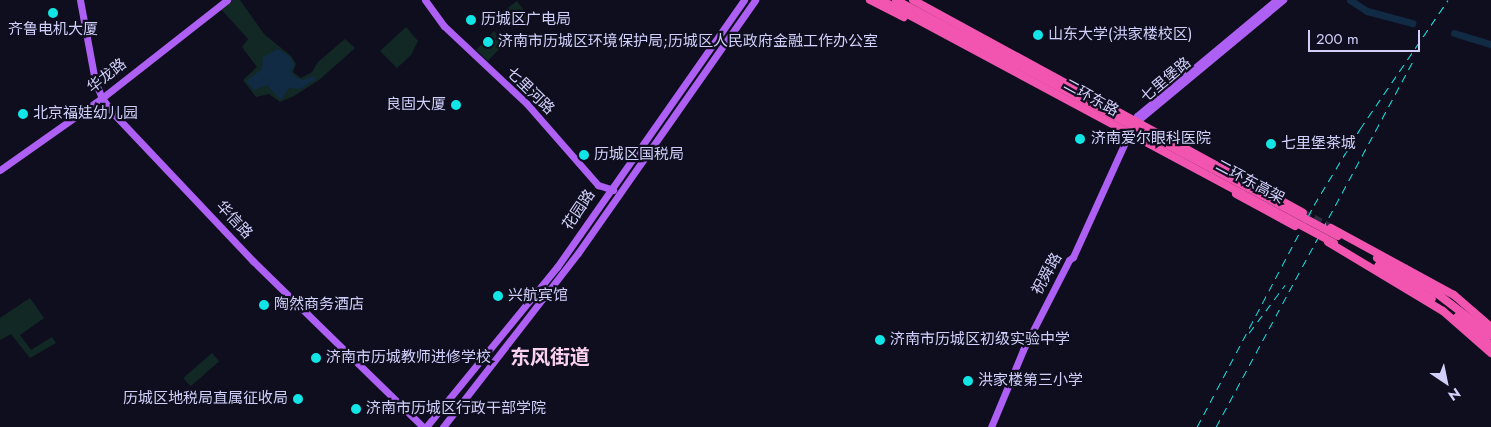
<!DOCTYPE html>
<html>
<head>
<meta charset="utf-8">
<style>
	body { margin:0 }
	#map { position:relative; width:1491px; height:427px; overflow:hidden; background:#0f0e1f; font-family:Jost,"Noto Sans SC",sans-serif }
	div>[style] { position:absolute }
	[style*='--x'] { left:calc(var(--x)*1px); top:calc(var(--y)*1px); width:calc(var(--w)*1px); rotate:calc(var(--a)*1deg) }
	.green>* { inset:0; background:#122825; transform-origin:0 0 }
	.water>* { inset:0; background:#122b45 }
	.river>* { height:7px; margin:-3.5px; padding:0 3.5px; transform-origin:3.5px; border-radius:3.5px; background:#122b45 }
	.highway-tunnel>* { height:8px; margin-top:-4px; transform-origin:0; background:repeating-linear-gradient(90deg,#2c2b40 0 8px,transparent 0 12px) }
	.major>* { height:7px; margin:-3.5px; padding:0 3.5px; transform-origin:3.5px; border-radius:3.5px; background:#ad60f3 }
	.highway>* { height:8px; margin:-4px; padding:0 4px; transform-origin:4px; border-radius:4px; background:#f255b0 }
	.rail>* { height:1px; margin-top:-0.5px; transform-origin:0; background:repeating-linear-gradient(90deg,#12e5e5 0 8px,transparent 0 14px) }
	.highway-bridge>* { height:8px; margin:-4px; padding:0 4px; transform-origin:4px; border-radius:4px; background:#f255b0 }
	.dots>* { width:14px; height:14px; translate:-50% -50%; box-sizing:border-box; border:2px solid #0f0e1f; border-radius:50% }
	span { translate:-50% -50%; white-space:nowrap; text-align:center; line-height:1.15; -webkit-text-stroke:4.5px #0f0e1f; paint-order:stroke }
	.poi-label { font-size:15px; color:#d0d0fb }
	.left { translate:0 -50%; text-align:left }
	.right { translate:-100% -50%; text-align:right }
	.street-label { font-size:15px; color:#d0d0fb }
	.district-label { font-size:20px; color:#fbd2f1; font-weight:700 }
	.north { position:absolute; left:1421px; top:357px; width:50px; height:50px; -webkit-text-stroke:4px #0f0e1f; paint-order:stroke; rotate:146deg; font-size:14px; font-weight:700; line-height:20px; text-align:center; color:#d0d0fb }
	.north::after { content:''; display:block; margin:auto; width:18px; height:22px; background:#d0d0fb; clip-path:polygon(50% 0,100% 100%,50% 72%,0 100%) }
	.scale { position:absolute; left:1308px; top:30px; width:112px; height:22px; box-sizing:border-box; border:2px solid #d0d0fb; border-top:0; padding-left:6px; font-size:15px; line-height:18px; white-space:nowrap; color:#d0d0fb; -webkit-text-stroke:4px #0f0e1f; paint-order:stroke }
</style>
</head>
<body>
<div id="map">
	<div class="green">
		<i style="clip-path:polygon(233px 0,240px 0,264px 34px,291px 56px,296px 64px,293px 72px,301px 78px,312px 72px,318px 62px,345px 39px,355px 48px,319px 80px,294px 96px,280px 102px,269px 94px,256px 97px,243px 80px,257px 67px,242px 47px,248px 39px,221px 9px)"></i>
		<i style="clip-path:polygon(517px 1px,529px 17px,517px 28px,503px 11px)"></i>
		<i style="clip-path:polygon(406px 27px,418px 41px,411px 55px,397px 68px,380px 51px)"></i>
		<i style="left:494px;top:31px;width:16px;height:26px;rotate:43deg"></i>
		<i style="clip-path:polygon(30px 298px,44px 318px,20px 335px,31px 350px,52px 337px,56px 343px,30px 358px,11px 334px,0 340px,0 318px)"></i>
		<i style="left:212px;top:353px;width:11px;height:38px;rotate:49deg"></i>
	</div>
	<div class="water">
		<i style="clip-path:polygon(278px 49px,290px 57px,294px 65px,291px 72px,297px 78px,303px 80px,314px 76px,316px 79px,300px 89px,289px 88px,281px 100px,267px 85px,254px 90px,246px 81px,262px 69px,263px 57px)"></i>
	</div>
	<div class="river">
		<i style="--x:1350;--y:0;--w:20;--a:33"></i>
		<i style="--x:1367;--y:11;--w:47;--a:14.9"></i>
		<i style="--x:1454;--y:33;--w:39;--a:17"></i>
	</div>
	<div class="highway-tunnel">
		<i style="--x:1303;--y:213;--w:32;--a:28"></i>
	</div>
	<div class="major">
		<i style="--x:80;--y:0;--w:82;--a:79.5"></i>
		<i style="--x:95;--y:81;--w:18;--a:68"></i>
		<i style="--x:102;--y:98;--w:19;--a:54"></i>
		<i style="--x:113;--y:113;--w:204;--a:46.6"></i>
		<i style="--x:253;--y:261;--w:238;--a:44.3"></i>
		<i style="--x:425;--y:0;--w:32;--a:54"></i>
		<i style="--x:444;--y:26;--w:114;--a:43.2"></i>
		<i style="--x:527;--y:104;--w:108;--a:48.8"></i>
		<i style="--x:598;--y:185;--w:16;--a:18"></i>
		<i style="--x:1137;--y:121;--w:190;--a:-39.7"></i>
		<i style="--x:0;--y:170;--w:125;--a:-35.2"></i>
		<i style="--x:102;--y:98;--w:159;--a:-38.1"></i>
		<i style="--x:426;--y:427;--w:207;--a:-50.7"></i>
		<i style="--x:557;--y:267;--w:326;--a:-55"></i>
		<i style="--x:443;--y:427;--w:220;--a:-52.2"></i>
		<i style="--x:578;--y:253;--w:309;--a:-55"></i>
		<i style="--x:991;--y:427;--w:83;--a:-67.4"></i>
		<i style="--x:1023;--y:350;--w:101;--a:-62.9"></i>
		<i style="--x:1069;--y:260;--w:5;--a:-37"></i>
		<i style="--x:1073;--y:257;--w:155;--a:-65.6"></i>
		<i style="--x:1137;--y:116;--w:181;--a:-39.8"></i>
	</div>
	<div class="highway">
		<i style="--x:870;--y:0;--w:38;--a:27"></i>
		<i style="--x:913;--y:0;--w:444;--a:28.6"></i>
		<i style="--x:1236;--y:194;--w:67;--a:28.5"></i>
		<i style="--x:1331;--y:228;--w:140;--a:28.6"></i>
		<i style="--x:1454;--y:295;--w:49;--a:40.9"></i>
		<i style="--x:1328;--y:242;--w:134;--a:31"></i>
		<i style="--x:1443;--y:311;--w:64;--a:41.2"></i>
		<i style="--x:1377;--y:258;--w:67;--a:30.4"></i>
		<i style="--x:1435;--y:292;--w:71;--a:37.5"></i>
		<i style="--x:1378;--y:266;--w:63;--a:31.4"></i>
		<i style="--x:1457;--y:317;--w:44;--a:39.5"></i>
	</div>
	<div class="rail">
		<i style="--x:1249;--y:333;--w:60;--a:-53.1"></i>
		<i style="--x:1197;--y:427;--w:251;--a:-62.2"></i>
		<i style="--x:1314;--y:205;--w:89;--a:-58.8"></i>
		<i style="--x:1360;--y:129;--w:156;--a:-55.7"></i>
		<i style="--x:1216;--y:427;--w:417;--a:-61.7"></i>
	</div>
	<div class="highway-bridge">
		<i style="--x:881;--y:0;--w:514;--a:28.21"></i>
		<i style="--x:896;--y:0;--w:501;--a:28.1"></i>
	</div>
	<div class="dots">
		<i style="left:53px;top:13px;background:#12e5e5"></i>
		<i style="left:471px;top:20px;background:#12e5e5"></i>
		<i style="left:1038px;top:35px;background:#12e5e5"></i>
		<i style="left:488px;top:42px;background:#12e5e5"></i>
		<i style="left:456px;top:105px;background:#12e5e5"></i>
		<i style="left:23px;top:114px;background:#12e5e5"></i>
		<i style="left:1080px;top:139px;background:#12e5e5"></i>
		<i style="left:1271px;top:144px;background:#12e5e5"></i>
		<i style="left:584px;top:155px;background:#12e5e5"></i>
		<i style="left:498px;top:296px;background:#12e5e5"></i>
		<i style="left:264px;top:305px;background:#12e5e5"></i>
		<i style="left:880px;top:340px;background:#12e5e5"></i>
		<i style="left:316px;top:358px;background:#12e5e5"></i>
		<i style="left:968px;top:381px;background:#12e5e5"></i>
		<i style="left:298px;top:399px;background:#12e5e5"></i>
		<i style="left:356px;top:409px;background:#12e5e5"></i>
	</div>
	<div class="poi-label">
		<span class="left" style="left:481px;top:20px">历城区广电局</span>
		<span style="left:53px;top:30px">齐鲁电机大厦</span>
		<span class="left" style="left:1048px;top:35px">山东大学(洪家楼校区)</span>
		<span class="left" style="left:498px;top:42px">济南市历城区环境保护局;历城区人民政府金融工作办公室</span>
		<span class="right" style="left:446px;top:105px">良固大厦</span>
		<span class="left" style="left:33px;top:114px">北京福娃幼儿园</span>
		<span class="left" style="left:1091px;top:139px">济南爱尔眼科医院</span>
		<span class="left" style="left:1281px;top:144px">七里堡茶城</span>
		<span class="left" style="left:594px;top:155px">历城区国税局</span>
		<span class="left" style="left:508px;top:296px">兴航宾馆</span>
		<span class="left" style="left:274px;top:305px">陶然商务酒店</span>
		<span class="left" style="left:890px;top:340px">济南市历城区初级实验中学</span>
		<span class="left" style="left:326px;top:358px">济南市历城教师进修学校</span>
		<span class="left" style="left:978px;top:381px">洪家楼第三小学</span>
		<span class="right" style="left:288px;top:399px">历城区地税局直属征收局</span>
		<span class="left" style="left:366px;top:409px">济南市历城区行政干部学院</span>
	</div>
	<div class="street-label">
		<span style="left:107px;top:76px;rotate:-38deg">华龙路</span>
		<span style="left:1166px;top:80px;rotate:-40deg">七里堡路</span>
		<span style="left:530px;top:91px;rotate:44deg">七里河路</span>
		<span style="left:1091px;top:98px;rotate:29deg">二环东路</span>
		<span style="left:1250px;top:182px;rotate:28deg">二环东高架</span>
		<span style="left:579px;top:210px;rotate:-56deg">花园路</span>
		<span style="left:234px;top:220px;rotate:47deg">华信路</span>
		<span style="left:1047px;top:274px;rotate:-61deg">祝舜路</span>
	</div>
	<div class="district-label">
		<span style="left:550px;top:357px">东风街道</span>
	</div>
	<div class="north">N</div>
	<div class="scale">200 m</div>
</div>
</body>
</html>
